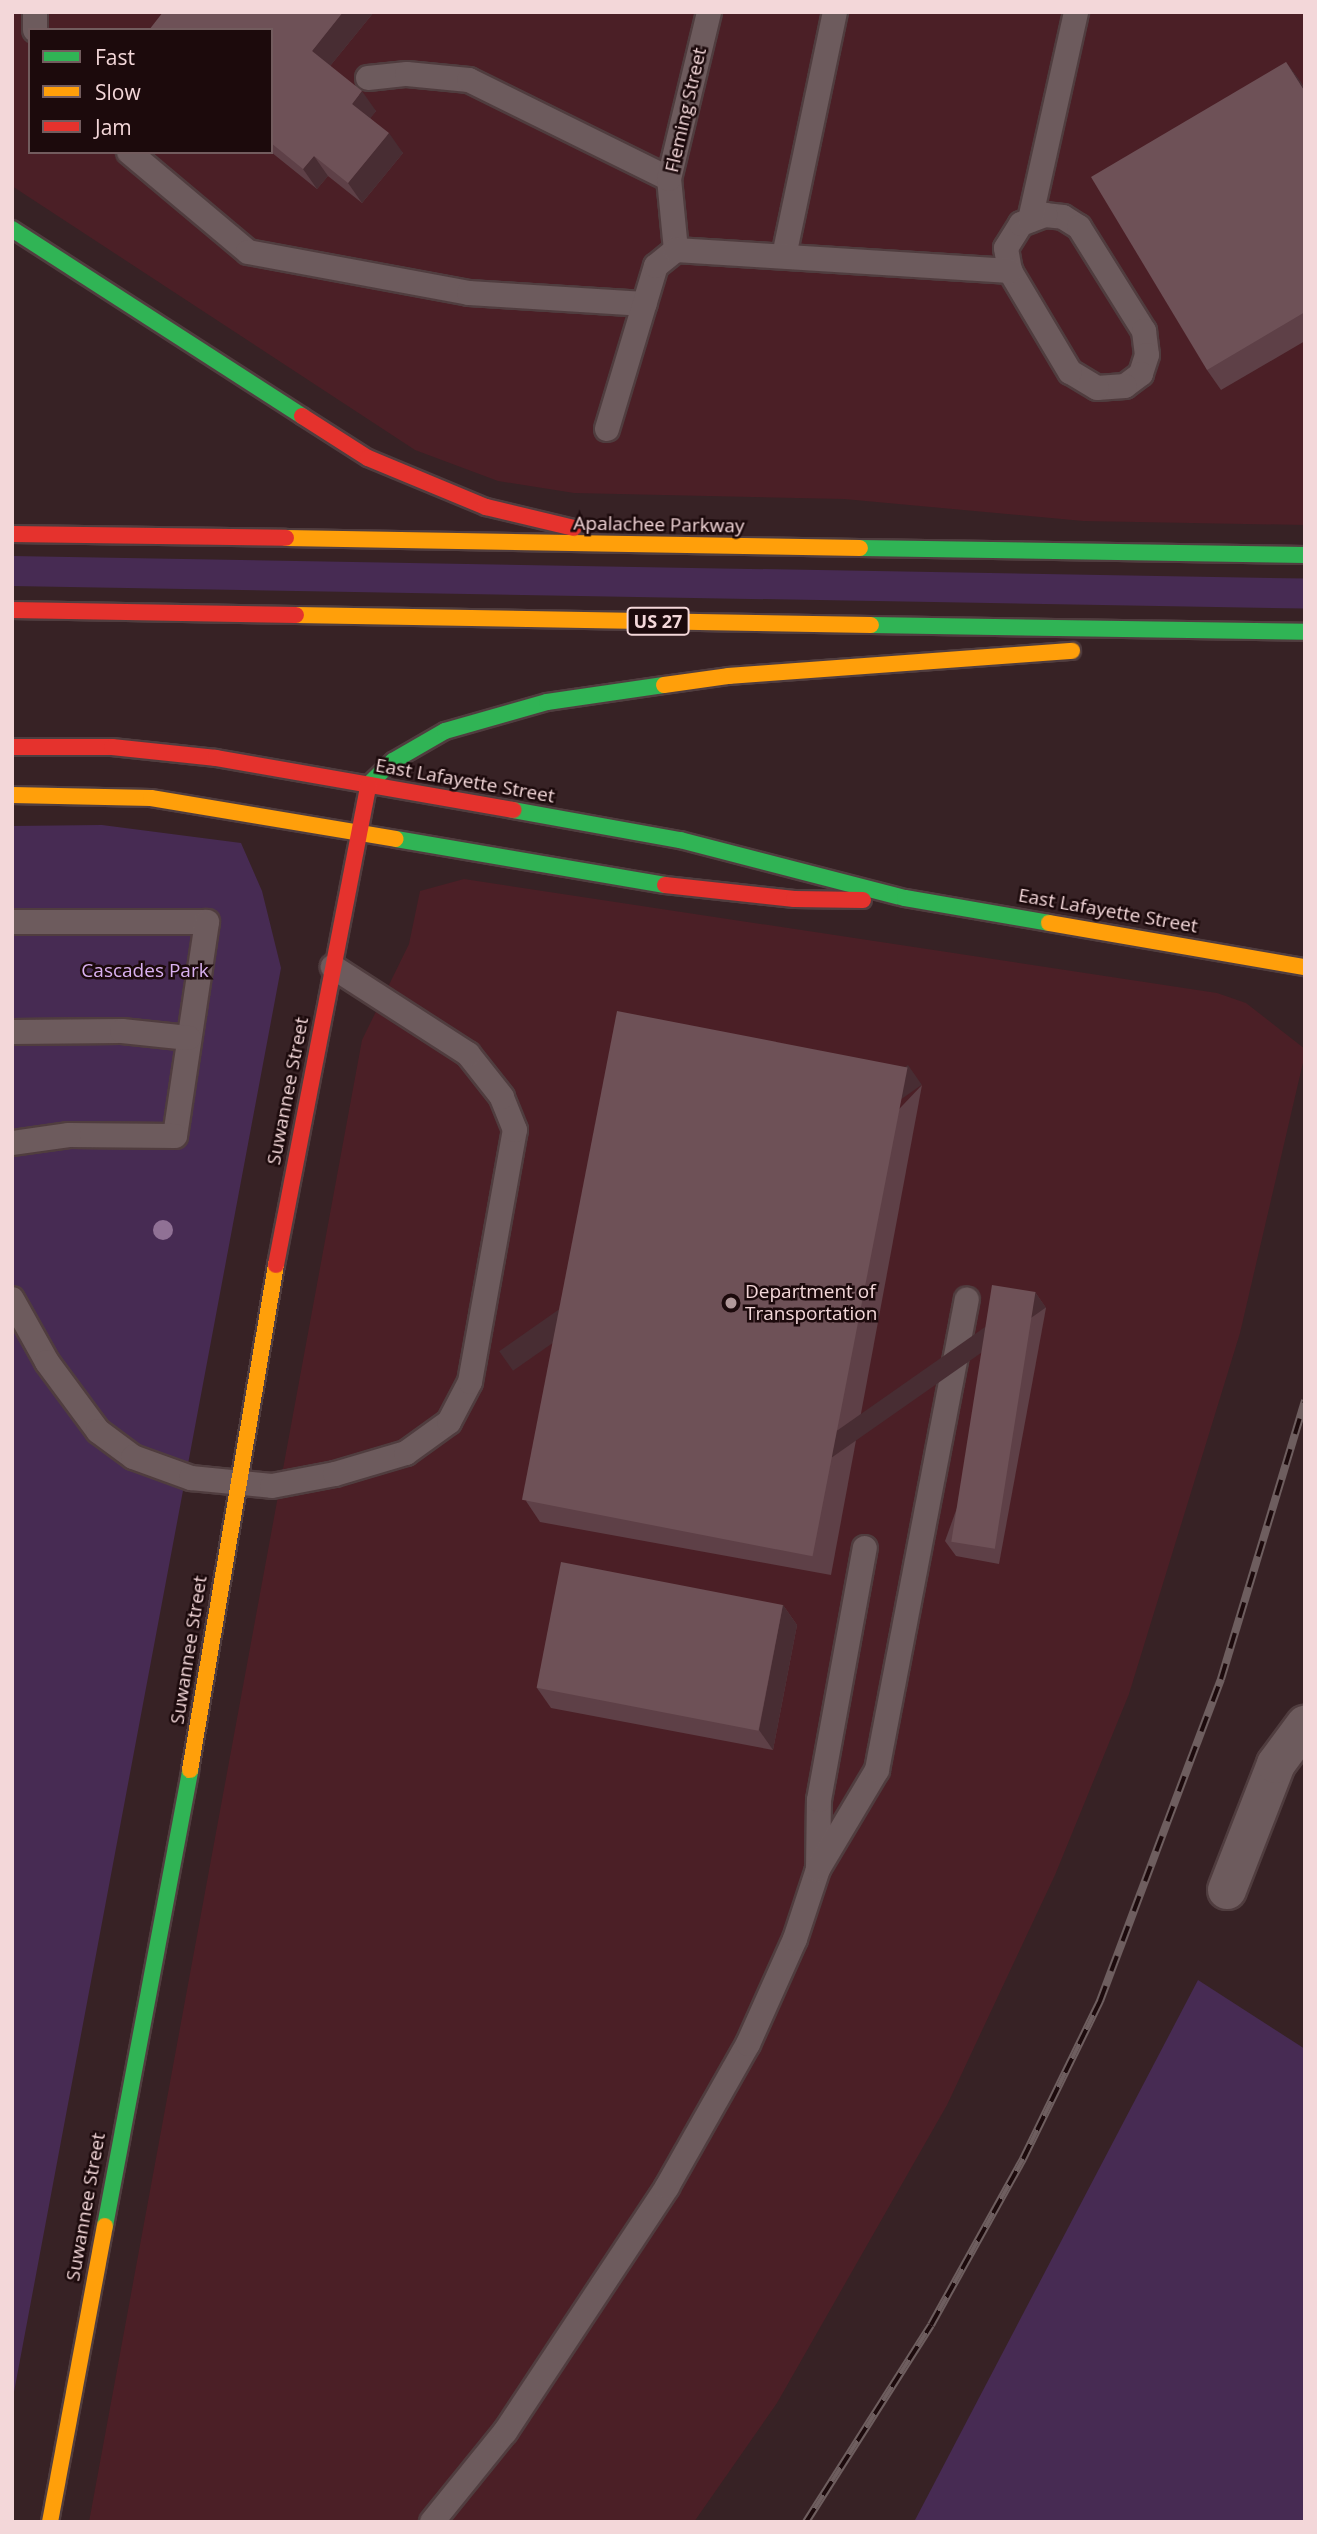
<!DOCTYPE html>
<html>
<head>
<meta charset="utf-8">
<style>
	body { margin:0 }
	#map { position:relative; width:1317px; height:2534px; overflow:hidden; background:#372225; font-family:"Open Sans",sans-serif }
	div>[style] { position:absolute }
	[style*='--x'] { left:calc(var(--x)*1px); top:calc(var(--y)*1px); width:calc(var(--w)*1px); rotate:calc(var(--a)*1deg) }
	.built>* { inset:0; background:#4b1f26 }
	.green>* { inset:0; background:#472b53; transform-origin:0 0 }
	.roads { filter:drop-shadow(2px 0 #503d3f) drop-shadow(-2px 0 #503d3f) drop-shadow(0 2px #503d3f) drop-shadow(0 -2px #503d3f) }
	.lane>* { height:24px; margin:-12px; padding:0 12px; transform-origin:12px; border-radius:12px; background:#6d5b5d }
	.street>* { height:38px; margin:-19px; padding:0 19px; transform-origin:19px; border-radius:19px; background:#6d5b5d }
	.fast>* { height:16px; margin:-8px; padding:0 8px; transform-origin:8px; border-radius:8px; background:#30b455 }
	.slow>* { height:16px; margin:-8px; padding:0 8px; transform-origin:8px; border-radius:8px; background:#ff9f0a }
	.jam>* { height:16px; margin:-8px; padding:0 8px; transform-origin:8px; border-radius:8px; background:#e5322d }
	.rail>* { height:8px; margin-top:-4px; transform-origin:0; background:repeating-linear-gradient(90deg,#1c0a0c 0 16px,#6e5e5f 0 32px); box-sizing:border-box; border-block:2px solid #6e5e5f }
	.trees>* { width:20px; height:20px; margin:-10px; border-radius:50%; background:#907195 }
	.wall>* { inset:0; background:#5e4047 }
	.shaded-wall>* { inset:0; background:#482d33; transform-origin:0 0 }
	.building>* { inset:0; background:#6e5157; transform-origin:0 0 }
	.dots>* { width:19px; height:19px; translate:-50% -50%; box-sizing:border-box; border:4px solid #1c0a0c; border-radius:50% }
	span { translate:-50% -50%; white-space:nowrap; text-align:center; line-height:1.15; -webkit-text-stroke:5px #1c0a0c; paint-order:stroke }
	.shield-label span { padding:2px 5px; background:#1c0a0c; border:2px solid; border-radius:5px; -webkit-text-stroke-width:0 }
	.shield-label { font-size:18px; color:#f3d7d9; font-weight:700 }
	.street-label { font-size:19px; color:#f3d7d9 }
	.park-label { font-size:19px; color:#d9b1f1 }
	.poi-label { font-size:19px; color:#f3d7d9 }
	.left { translate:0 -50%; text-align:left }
	.frame { position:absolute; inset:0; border:14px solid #f3d7d9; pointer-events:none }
	.legend { position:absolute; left:28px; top:28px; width:245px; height:126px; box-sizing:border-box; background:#1c0a0c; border:2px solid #725c5e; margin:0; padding:9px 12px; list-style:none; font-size:21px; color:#f3d7d9 }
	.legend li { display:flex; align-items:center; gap:14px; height:35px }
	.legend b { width:35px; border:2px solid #725c5e }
</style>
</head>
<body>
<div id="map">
	<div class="built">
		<i style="clip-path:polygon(evenodd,12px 12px,1305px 12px,1305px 525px,1083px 521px,844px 499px,574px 493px,498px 481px,415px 450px,12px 186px,12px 12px,30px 30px,271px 30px,271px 152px,30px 152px,30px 30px)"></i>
		<i style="clip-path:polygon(464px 879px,1217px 993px,1246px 1003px,1305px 1049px,1305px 1054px,1240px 1333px,1129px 1694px,1055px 1875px,947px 2105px,777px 2403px,694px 2522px,89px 2522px,362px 1040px,409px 944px,420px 891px)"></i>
	</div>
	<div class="green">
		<i style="left:12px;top:556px;width:1293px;height:30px;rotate:1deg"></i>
		<i style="clip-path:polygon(102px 825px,241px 843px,262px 891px,281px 968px,14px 2392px,12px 2468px,12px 826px)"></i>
		<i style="clip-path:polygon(1198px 1980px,1305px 2049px,1305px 2522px,914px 2522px)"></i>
	</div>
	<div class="roads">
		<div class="lane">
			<i style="--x:35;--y:30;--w:18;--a:-90"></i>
			<i style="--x:368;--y:78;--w:39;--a:-6"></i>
			<i style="--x:407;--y:74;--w:62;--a:5.5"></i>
			<i style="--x:469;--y:80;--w:223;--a:26.3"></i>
			<i style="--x:129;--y:152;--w:155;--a:40"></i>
			<i style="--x:248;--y:252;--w:225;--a:10.5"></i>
			<i style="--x:469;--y:293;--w:176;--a:3.6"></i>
			<i style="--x:1045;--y:215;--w:18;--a:6"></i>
			<i style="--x:1063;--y:217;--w:19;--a:32"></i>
			<i style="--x:1079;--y:227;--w:123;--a:58"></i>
			<i style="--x:1144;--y:331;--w:24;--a:83"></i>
			<i style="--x:1147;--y:355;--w:20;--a:108"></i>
			<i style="--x:1141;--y:374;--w:20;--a:143"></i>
			<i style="--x:1125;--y:386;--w:28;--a:176"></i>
			<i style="--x:1097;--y:388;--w:31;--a:-149"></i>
			<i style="--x:1070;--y:372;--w:117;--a:-120.7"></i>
			<i style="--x:1010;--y:271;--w:23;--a:-100"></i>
			<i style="--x:1006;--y:248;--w:28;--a:-58"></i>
			<i style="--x:1021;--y:224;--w:26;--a:-21"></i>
			<i style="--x:1030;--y:220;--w:213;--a:-77.5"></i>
			<i style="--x:676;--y:250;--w:71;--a:-95.6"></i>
			<i style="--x:669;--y:179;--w:172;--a:-76.5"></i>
			<i style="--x:784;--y:256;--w:249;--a:-78.2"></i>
			<i style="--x:607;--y:429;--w:170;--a:-73.3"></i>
			<i style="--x:656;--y:266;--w:26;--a:-39"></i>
			<i style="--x:676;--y:250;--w:335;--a:3.6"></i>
			<i style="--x:12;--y:922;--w:195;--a:0"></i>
			<i style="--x:207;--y:922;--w:216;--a:98.5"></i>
			<i style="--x:175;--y:1136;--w:106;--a:-179.5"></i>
			<i style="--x:69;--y:1135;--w:58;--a:172"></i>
			<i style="--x:12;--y:1032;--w:110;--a:-0.5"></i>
			<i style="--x:122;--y:1031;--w:67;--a:6"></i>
			<i style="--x:12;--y:1299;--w:72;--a:60.9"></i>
			<i style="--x:47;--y:1362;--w:86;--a:53.5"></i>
			<i style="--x:98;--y:1431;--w:44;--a:36.6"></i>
			<i style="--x:133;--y:1457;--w:62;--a:19.9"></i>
			<i style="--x:191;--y:1478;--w:81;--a:5.6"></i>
			<i style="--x:272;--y:1486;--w:64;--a:-10.8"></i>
			<i style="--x:335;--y:1474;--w:74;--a:-16.5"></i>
			<i style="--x:406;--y:1453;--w:53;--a:-35.8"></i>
			<i style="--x:449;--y:1422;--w:45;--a:-62.3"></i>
			<i style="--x:470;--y:1382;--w:256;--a:-79.9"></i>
			<i style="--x:515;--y:1130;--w:35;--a:-112"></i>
			<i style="--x:502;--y:1097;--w:55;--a:-128.3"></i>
			<i style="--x:468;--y:1054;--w:161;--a:-147.2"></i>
			<i style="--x:818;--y:1869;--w:69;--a:-89.2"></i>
			<i style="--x:819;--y:1800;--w:256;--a:-79.7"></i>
			<i style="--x:432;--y:2522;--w:116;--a:-51"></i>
			<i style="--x:505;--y:2432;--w:294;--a:-56.5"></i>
			<i style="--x:667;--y:2187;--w:164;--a:-60.5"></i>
			<i style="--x:748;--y:2044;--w:115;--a:-65.9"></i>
			<i style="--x:795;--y:1939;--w:74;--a:-71.8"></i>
			<i style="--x:818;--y:1869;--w:115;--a:-59.2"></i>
			<i style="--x:877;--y:1770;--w:479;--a:-79.2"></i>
		</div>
		<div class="street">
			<i style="--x:1227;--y:1890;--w:135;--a:-68.7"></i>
			<i style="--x:1276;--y:1764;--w:49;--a:-53.4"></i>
		</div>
		<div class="fast">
			<i style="--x:12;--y:229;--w:345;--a:32.8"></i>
			<i style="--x:860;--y:548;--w:445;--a:0.9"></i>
			<i style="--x:871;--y:625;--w:434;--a:0.9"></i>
			<i style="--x:368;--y:785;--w:35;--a:-44"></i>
			<i style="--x:393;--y:761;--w:60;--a:-30"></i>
			<i style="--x:445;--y:731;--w:106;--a:-15.9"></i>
			<i style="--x:547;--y:702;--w:118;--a:-8.3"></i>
			<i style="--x:513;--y:810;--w:170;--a:10.2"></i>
			<i style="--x:680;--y:840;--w:232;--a:14.5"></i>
			<i style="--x:905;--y:898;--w:146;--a:9.8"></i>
			<i style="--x:396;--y:839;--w:273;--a:9.7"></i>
			<i style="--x:105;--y:2226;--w:464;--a:-79.4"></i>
		</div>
		<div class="slow">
			<i style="--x:286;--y:538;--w:574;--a:1"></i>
			<i style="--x:296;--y:615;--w:575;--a:1"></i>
			<i style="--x:664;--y:685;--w:66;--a:-7.9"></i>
			<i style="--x:729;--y:676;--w:344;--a:-4.2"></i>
			<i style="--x:12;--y:795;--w:139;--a:1.2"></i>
			<i style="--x:151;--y:798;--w:248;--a:9.5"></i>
			<i style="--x:1049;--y:923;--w:260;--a:9.8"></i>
			<i style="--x:190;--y:1770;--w:512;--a:-80.34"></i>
			<i style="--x:50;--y:2522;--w:301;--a:-79.5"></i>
		</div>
		<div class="jam">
			<i style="--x:302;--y:416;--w:78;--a:32.5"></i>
			<i style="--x:368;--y:458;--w:128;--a:22.6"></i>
			<i style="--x:486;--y:507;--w:90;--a:13.4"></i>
			<i style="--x:12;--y:534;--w:274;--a:0.8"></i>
			<i style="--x:12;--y:610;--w:284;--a:1"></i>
			<i style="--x:12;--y:747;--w:100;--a:0"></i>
			<i style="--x:112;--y:747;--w:105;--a:6"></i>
			<i style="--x:216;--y:758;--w:302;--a:9.9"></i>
			<i style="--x:665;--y:885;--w:130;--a:6.2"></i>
			<i style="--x:794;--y:899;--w:69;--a:0.8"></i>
			<i style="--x:276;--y:1265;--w:489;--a:-79.1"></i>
		</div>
	</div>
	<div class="rail">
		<i style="--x:806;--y:2522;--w:233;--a:-57.6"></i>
		<i style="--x:931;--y:2325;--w:190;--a:-61"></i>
		<i style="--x:1023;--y:2159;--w:176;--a:-64"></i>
		<i style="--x:1100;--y:2001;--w:344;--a:-69.4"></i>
		<i style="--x:1221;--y:1679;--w:291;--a:-73.2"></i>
	</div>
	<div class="trees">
		<i style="left:163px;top:1230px"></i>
	</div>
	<div class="wall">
		<i style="clip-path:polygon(163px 12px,374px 12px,330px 66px,376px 111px,370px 118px,403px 153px,362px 203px,328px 176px,317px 189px,271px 152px,271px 30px)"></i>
		<i style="clip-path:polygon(1286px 62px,1305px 89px,1305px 341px,1221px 390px,1207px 370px)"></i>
		<i style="clip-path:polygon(922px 1085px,831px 1575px,540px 1522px,526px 1501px)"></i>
		<i style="clip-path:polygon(1035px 1292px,1046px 1308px,999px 1564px,956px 1556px,945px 1541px)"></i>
		<i style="clip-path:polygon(783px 1605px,797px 1625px,773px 1750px,551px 1708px,537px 1688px)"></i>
	</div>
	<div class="shaded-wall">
		<i style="clip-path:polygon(343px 12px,374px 12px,326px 71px,312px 51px)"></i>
		<i style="clip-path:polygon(1286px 62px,1301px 82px,1305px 89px,1305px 92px)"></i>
		<i style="clip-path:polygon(362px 91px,376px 111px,366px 124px,352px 104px)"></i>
		<i style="clip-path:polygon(389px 133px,403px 153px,362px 203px,348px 183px)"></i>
		<i style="clip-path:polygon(314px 156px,328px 176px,317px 189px,303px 169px)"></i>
		<i style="left:908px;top:1065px;width:24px;height:499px;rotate:55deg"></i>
		<i style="left:1035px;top:1292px;width:19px;height:261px;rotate:55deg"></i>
		<i style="clip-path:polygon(783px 1605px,797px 1625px,773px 1750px,759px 1730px)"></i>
	</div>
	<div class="building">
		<i style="clip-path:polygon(163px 12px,343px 12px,312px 51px,362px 91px,352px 104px,389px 133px,348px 183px,314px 156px,303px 169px,271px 143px,271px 30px,149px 30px)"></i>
		<i style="clip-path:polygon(1286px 62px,1305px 92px,1305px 312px,1207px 370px,1091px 177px)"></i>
		<i style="left:617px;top:1011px;width:296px;height:498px;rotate:11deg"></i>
		<i style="left:992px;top:1285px;width:44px;height:260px;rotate:9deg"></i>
		<i style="left:561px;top:1562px;width:226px;height:128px;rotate:11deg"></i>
	</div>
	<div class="dots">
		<i style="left:731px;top:1303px;background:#b1989a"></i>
	</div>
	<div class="shield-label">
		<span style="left:658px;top:621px">US 27</span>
	</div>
	<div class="street-label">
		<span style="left:686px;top:110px;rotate:-77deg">Fleming Street</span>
		<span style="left:659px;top:525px;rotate:1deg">Apalachee Parkway</span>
		<span style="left:465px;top:781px;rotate:10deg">East Lafayette Street</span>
		<span style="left:1108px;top:911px;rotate:10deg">East Lafayette Street</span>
		<span style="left:288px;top:1091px;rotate:-79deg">Suwannee Street</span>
		<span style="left:189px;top:1650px;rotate:-81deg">Suwannee Street</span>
		<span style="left:86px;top:2207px;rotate:-80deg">Suwannee Street</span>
	</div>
	<div class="park-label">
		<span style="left:145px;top:971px">Cascades Park</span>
	</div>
	<div class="poi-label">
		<span class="left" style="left:745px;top:1303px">Department of<br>Transportation</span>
	</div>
	<div class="frame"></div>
	<ul class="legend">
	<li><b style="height:9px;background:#30b455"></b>Fast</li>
	<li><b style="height:9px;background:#ff9f0a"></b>Slow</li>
	<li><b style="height:9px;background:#e5322d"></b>Jam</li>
	</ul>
</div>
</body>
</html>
